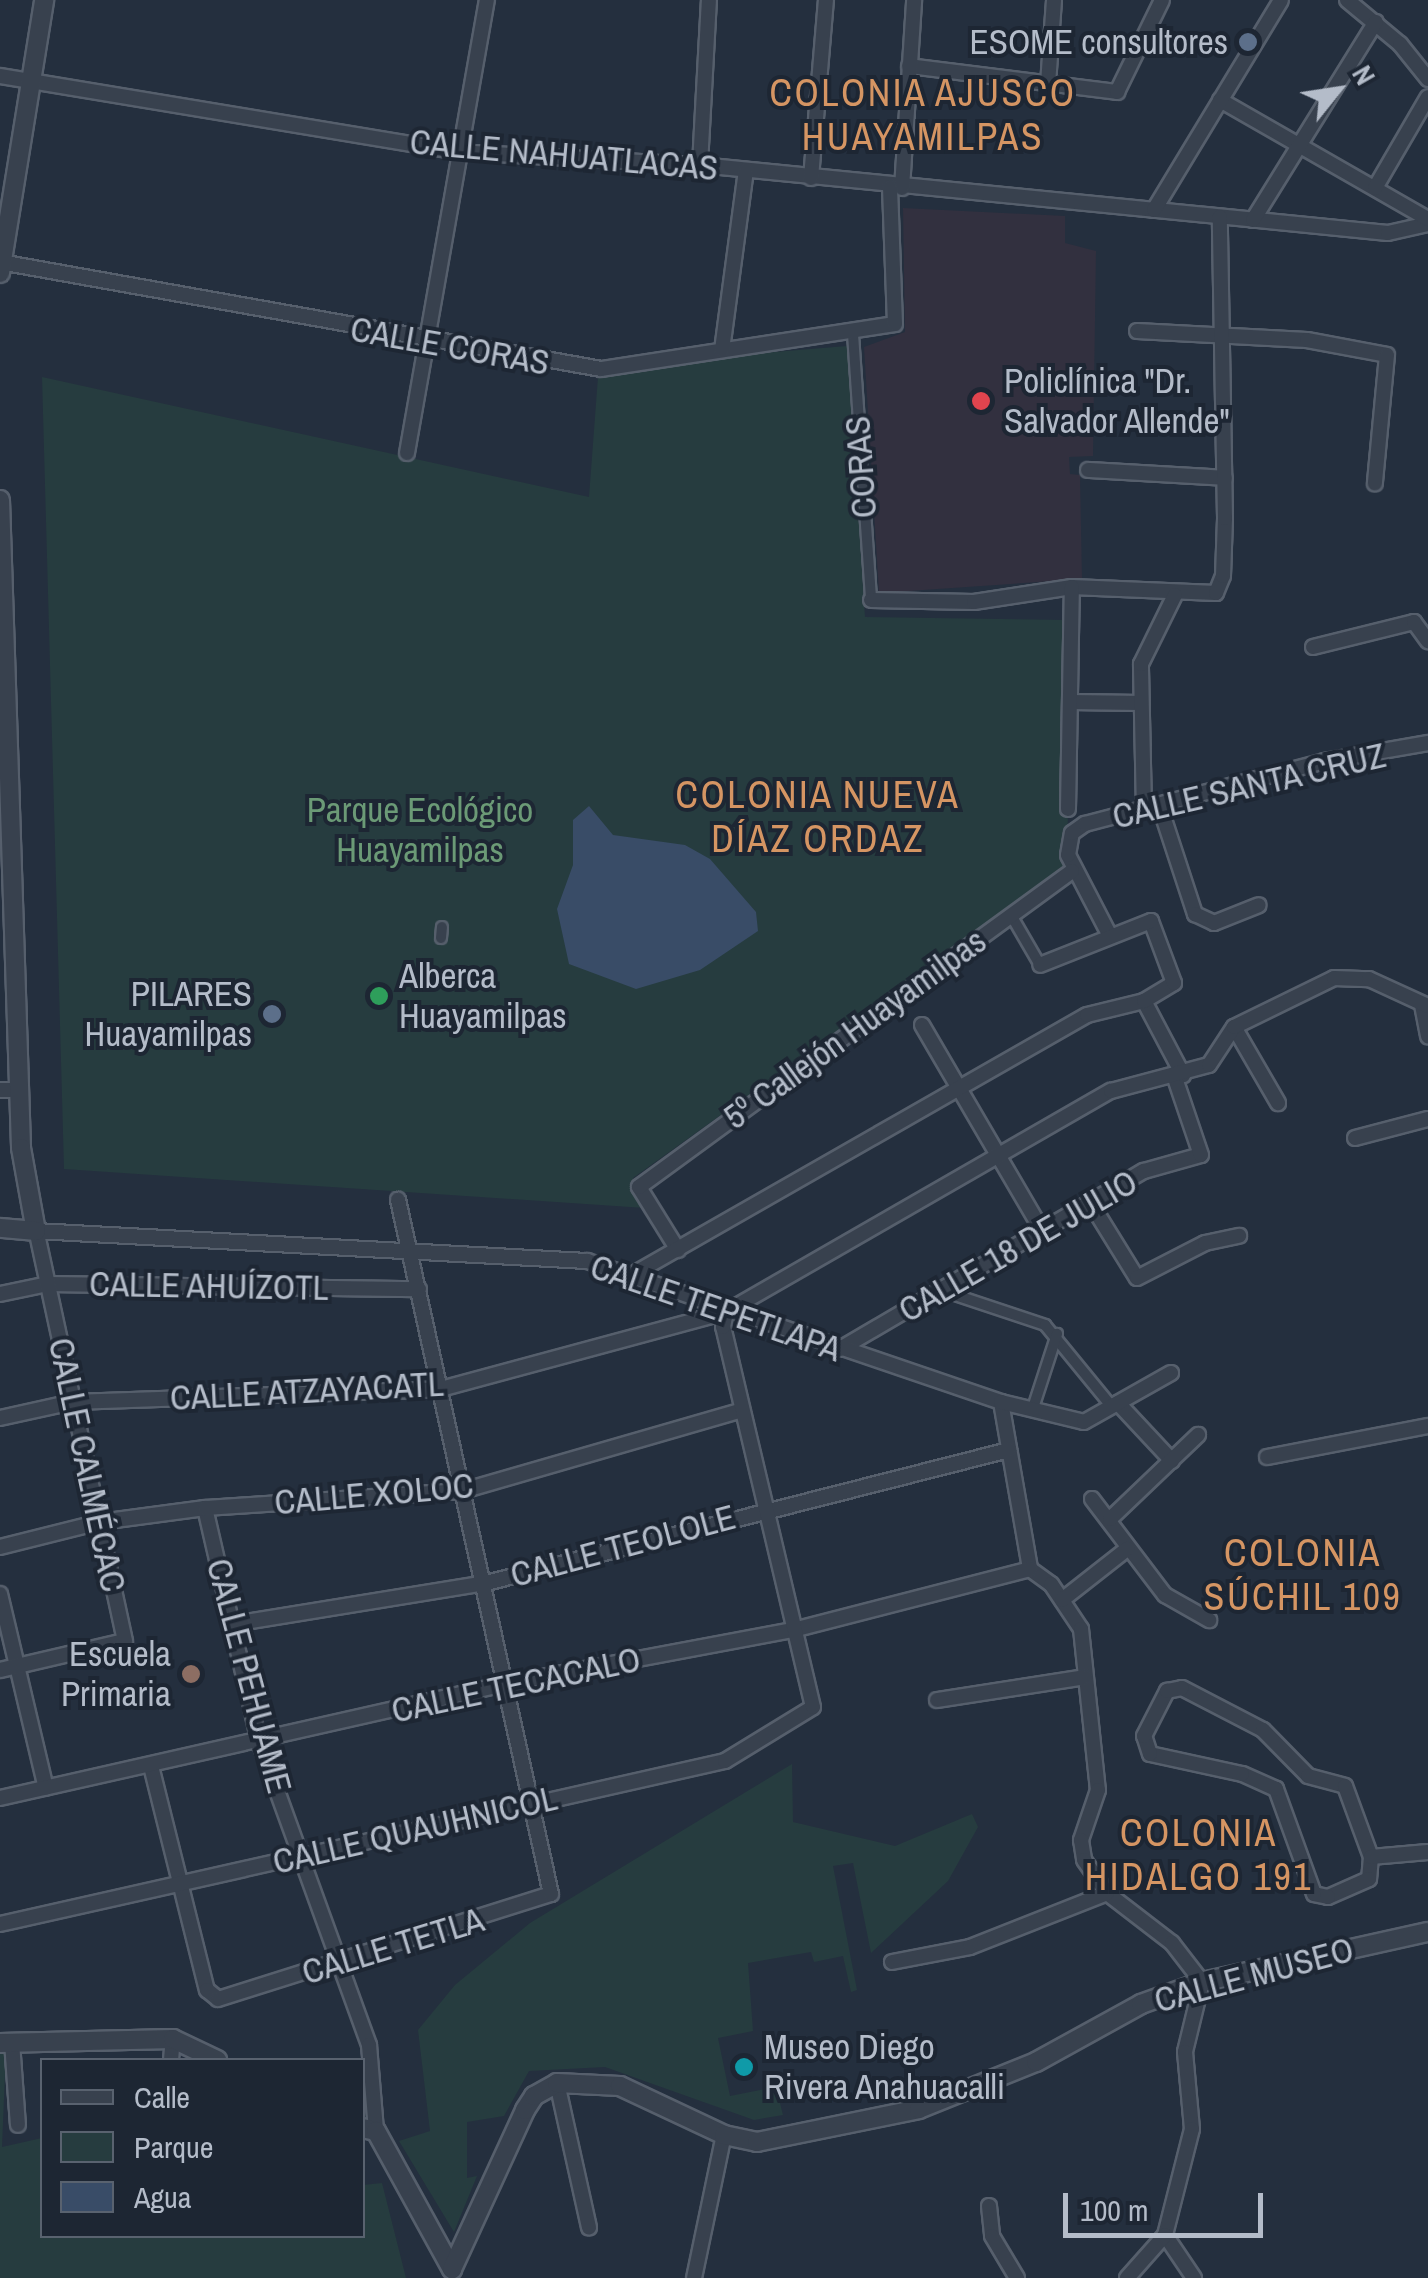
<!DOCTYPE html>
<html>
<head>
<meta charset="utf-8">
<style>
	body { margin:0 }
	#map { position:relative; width:1428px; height:2278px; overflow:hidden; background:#242f3e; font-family:"Archivo Narrow",sans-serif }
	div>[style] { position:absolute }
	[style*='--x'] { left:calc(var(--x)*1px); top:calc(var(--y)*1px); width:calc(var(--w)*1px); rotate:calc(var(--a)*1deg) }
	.medical>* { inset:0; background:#32303f }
	.green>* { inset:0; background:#263c3f }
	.water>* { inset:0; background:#394c67 }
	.roads { filter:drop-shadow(2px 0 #565f6c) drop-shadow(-2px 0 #565f6c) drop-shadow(0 2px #565f6c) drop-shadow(0 -2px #565f6c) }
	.pedestrian>* { height:10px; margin:-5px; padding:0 5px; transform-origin:5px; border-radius:5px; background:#38414e }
	.minor>* { height:14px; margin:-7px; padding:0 7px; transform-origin:7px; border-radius:7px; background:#38414e }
	.tertiary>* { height:18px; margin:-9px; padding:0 9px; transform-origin:9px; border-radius:9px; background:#38414e }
	.dots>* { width:28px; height:28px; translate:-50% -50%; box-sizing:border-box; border:5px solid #1d2633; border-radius:50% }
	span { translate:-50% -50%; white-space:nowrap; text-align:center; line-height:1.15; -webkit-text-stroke:8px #1d2633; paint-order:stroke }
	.poi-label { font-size:35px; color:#b4bcc9 }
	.right { translate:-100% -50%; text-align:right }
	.left { translate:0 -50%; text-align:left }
	.street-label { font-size:35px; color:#b4bcc9 }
	.park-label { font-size:35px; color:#6b9a76 }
	.neighbourhood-label { font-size:38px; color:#d59563; letter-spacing:2.5px }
	.legend { position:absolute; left:40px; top:2058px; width:325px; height:180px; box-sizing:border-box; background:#1d2633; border:2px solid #59626f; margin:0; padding:12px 18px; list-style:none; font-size:30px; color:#b4bcc9 }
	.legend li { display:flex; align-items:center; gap:20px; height:50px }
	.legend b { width:50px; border:2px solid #59626f }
	.north { position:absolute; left:1288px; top:40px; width:100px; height:100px; -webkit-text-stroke:8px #1d2633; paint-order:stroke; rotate:60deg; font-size:28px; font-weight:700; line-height:40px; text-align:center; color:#b4bcc9 }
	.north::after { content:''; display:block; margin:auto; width:35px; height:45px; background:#b4bcc9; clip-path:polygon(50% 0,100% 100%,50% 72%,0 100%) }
	.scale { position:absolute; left:1063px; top:2193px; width:200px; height:45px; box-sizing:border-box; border:5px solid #b4bcc9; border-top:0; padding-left:12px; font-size:30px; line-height:35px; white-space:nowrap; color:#b4bcc9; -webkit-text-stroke:8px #1d2633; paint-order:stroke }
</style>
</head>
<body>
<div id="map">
	<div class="medical">
		<i style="clip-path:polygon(903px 208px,1065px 216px,1065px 243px,1096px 251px,1093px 456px,1069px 457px,1070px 474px,1080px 475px,1082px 579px,879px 593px,864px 347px,905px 332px)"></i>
	</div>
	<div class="green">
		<i style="clip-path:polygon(847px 346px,865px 617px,1067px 620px,1068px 866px,633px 1178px,645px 1208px,64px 1169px,42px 377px,589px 497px,598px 377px,713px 357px)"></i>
		<i style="clip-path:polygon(792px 1764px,793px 1822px,895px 1846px,972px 1814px,978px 1827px,948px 1881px,871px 1953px,853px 1863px,833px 1866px,857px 1990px,851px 1992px,843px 1956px,814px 1962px,811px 1952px,748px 1963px,753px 2031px,718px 2038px,730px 2096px,776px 2087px,783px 2115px,754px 2120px,605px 2067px,529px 2071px,504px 2116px,467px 2122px,467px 2178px,477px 2176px,454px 2232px,399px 2141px,430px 2131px,418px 2030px,455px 1985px,530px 1923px)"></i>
		<i style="clip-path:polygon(6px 2049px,2px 2147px,42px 2138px,42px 2236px,362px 2236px,363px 2185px,382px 2183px,406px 2278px,0 2278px,0 2050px)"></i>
	</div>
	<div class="water">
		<i style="clip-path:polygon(589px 806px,613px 835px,685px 845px,710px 859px,756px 912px,758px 931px,700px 970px,636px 989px,569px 964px,557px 909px,573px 865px,573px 820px)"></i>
	</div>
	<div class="roads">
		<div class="pedestrian">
			<i style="--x:853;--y:334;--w:267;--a:86.1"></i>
			<i style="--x:1011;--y:915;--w:58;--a:59.9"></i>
			<i style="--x:441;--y:938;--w:11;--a:-85"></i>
			<i style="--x:940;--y:1290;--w:111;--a:18.4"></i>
			<i style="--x:1045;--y:1325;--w:106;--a:50.7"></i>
			<i style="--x:1033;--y:1408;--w:78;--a:-72"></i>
		</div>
		<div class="minor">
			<i style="--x:1347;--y:0;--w:69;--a:39.7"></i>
			<i style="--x:1400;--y:44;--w:45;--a:51.3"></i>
			<i style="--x:909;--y:66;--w:210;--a:7.1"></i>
			<i style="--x:1117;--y:92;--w:102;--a:-63.9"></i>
			<i style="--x:0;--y:76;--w:464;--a:9.4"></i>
			<i style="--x:458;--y:152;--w:242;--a:3.1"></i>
			<i style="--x:700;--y:165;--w:691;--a:5.64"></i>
			<i style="--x:1388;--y:233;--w:41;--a:-12.7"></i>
			<i style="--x:1048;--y:84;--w:84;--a:-85.9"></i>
			<i style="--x:1220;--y:100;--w:240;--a:29.8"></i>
			<i style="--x:700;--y:165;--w:165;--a:-86.9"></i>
			<i style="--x:811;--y:178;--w:179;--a:-85.2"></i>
			<i style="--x:902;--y:188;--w:188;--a:-86.3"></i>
			<i style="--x:1375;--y:188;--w:105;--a:-59.8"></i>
			<i style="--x:1154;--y:210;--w:245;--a:-58.8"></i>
			<i style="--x:1253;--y:220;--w:233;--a:-58.2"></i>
			<i style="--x:0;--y:262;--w:610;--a:10.09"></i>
			<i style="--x:601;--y:369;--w:297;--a:-8.7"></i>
			<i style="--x:895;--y:324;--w:137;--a:-92.1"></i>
			<i style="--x:1137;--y:331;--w:170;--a:3"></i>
			<i style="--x:1307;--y:340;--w:81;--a:10.6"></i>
			<i style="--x:1387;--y:355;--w:129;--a:95.4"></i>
			<i style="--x:722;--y:350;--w:181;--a:-82.4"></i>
			<i style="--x:407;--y:453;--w:460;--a:-80"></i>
			<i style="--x:1088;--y:470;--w:137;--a:3.3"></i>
			<i style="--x:871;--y:600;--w:103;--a:1.1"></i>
			<i style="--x:974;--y:602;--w:99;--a:-8.7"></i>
			<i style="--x:1072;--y:587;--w:144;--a:2.4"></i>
			<i style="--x:1216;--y:593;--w:18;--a:-68"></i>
			<i style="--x:1223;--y:576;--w:58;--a:-88"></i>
			<i style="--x:1225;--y:518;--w:301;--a:-91"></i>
			<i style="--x:1313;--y:647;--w:104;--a:-13.9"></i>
			<i style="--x:1414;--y:622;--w:24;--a:54"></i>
			<i style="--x:1071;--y:702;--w:70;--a:0.8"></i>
			<i style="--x:1160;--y:807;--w:113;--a:71.9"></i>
			<i style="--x:1195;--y:914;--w:21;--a:25"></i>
			<i style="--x:1214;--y:923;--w:48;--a:-21.8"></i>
			<i style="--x:1068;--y:809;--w:222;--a:-89"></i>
			<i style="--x:1144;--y:811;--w:147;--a:-91.2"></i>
			<i style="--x:1141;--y:664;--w:77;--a:-63.8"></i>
			<i style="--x:1110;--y:936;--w:91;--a:-117.4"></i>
			<i style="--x:1068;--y:855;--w:22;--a:-80"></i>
			<i style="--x:1072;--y:833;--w:16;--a:-35"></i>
			<i style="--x:1085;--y:824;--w:248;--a:-14.7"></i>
			<i style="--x:1325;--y:761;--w:105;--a:-9.9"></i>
			<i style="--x:1144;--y:1001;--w:84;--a:62.2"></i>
			<i style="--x:1422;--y:1005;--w:32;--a:79"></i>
			<i style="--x:922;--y:1025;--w:238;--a:59.7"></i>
			<i style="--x:1234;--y:1027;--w:88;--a:59.9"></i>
			<i style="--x:0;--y:1090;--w:18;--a:0"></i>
			<i style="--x:1355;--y:1138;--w:75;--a:-14.6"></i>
			<i style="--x:1090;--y:1202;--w:89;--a:58.3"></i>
			<i style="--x:1137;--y:1278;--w:76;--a:-27.2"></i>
			<i style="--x:1205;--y:1243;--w:35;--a:-12"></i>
			<i style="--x:678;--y:1250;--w:74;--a:-121.8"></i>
			<i style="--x:639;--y:1187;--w:536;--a:-36.12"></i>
			<i style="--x:630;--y:1276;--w:526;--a:-29.73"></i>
			<i style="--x:1087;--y:1015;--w:59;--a:-13.8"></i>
			<i style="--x:1144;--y:1001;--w:35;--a:-31"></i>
			<i style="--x:1174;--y:983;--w:66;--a:-110.4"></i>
			<i style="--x:1151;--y:921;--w:119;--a:158.4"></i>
			<i style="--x:0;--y:1294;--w:49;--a:-11.8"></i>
			<i style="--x:48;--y:1284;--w:371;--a:0.8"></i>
			<i style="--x:840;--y:1349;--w:352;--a:-30.4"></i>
			<i style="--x:1144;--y:1171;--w:59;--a:-15.7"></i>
			<i style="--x:1201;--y:1155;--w:81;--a:-108.7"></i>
			<i style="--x:1001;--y:1402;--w:169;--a:80.1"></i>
			<i style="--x:1030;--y:1569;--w:26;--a:36"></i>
			<i style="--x:1051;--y:1584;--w:54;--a:56.3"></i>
			<i style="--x:1081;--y:1629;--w:162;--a:84"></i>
			<i style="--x:1098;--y:1790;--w:53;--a:108.8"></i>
			<i style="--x:1081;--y:1840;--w:20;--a:81"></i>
			<i style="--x:1084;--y:1860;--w:40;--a:55.1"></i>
			<i style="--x:1107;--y:1893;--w:82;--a:37.6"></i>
			<i style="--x:1172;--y:1943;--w:49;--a:52.4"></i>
			<i style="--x:1202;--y:1982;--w:72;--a:103.7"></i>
			<i style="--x:1185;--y:2052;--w:77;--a:84.8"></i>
			<i style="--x:1192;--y:2129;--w:109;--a:104.3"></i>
			<i style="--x:1165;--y:2235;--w:52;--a:56"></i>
			<i style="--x:1118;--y:1403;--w:79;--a:47"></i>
			<i style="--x:0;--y:1418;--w:75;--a:-12.4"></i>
			<i style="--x:73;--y:1402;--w:368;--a:-2"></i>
			<i style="--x:441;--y:1389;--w:295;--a:-15.1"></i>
			<i style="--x:726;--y:1312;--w:444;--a:-29.9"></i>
			<i style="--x:1111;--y:1091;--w:101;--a:-14.9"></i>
			<i style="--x:1209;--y:1065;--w:45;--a:-56.7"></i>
			<i style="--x:1234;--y:1027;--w:111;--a:-26.1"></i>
			<i style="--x:1334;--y:978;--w:35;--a:2"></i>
			<i style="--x:1369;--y:979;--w:65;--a:24.6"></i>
			<i style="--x:1267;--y:1457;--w:164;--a:-10.9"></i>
			<i style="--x:1092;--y:1499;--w:121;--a:52.8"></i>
			<i style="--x:1165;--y:1595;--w:51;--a:29.6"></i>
			<i style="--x:205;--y:1508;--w:239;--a:77"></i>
			<i style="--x:259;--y:1741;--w:323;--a:70.1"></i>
			<i style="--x:369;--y:2045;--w:86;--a:85.3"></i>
			<i style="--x:1110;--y:1519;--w:122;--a:-43.7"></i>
			<i style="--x:0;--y:1547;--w:103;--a:-14"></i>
			<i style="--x:100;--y:1522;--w:106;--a:-7.6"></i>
			<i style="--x:205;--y:1508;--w:258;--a:-3.8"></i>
			<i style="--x:462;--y:1491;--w:291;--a:-16.1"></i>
			<i style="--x:0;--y:1594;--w:199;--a:76.7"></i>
			<i style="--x:1062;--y:1600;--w:83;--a:-38.1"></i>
			<i style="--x:233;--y:1624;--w:256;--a:-9.2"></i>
			<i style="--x:486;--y:1583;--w:540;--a:-14.27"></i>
			<i style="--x:0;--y:1670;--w:128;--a:-13.1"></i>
			<i style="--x:125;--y:1641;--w:420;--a:-102.2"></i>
			<i style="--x:36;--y:1231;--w:552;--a:3.12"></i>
			<i style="--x:587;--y:1261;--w:437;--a:18.8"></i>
			<i style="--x:1001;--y:1402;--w:85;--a:13.5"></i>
			<i style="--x:1084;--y:1422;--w:100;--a:-29.4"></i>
			<i style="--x:1182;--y:1688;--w:91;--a:27.4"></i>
			<i style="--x:1263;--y:1730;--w:64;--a:45.6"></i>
			<i style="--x:1308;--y:1776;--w:38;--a:15"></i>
			<i style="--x:1345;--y:1786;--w:76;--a:69.9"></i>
			<i style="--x:1371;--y:1857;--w:22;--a:95"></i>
			<i style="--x:1369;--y:1879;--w:45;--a:156.3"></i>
			<i style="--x:1328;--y:1897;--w:14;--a:-168"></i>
			<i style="--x:1314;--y:1894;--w:112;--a:-109.9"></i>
			<i style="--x:1276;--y:1789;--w:37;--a:-156"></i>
			<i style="--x:1242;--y:1774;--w:94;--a:-167.7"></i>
			<i style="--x:1150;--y:1754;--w:19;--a:-108"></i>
			<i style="--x:1144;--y:1736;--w:51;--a:-62.9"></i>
			<i style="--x:1167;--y:1691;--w:15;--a:-11"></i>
			<i style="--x:937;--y:1700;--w:150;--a:-8.8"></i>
			<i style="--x:151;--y:1766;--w:231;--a:76"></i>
			<i style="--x:207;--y:1990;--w:14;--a:39"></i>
			<i style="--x:218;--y:1999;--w:349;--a:-17.5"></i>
			<i style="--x:551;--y:1894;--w:711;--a:-102.43"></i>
			<i style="--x:0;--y:1798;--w:522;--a:-12.73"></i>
			<i style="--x:509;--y:1683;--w:293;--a:-10.6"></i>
			<i style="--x:797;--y:1629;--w:241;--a:-14.4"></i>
			<i style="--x:1371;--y:1857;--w:57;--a:-5"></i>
			<i style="--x:0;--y:1924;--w:743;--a:-12.67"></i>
			<i style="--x:725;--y:1761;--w:103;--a:-31.5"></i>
			<i style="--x:813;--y:1707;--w:391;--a:-103.3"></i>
			<i style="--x:723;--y:1327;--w:15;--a:-79"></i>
			<i style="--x:892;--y:1962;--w:79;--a:-10.9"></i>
			<i style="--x:970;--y:1947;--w:147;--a:-21.5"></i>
			<i style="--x:12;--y:2042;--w:83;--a:85.9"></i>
			<i style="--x:171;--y:2060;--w:21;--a:-85"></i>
			<i style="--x:557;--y:2083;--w:148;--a:77.5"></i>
			<i style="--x:989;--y:2206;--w:30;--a:84"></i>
			<i style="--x:992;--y:2236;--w:49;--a:59.2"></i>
			<i style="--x:694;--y:2278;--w:146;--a:-78.2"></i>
			<i style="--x:1127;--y:2278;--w:57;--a:-48.5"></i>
		</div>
		<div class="tertiary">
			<i style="--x:0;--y:273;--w:277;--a:-80.8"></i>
			<i style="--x:0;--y:500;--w:648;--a:88.14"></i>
			<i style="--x:21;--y:1148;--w:84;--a:79.8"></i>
			<i style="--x:36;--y:1231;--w:36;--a:-175"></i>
			<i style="--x:0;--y:2043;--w:173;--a:-1.3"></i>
			<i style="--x:173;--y:2039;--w:49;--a:25.5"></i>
			<i style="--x:362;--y:2128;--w:14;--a:12"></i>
			<i style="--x:376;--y:2131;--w:158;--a:61.2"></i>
			<i style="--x:452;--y:2269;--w:175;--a:-65.3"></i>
			<i style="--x:525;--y:2110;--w:17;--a:-57"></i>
			<i style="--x:534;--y:2096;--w:26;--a:-29"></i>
			<i style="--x:557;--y:2083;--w:63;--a:2.7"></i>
			<i style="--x:620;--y:2086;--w:115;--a:25.2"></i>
			<i style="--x:724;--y:2135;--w:34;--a:12"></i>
			<i style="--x:757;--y:2142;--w:165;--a:-11.5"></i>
			<i style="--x:919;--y:2109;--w:126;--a:-21.9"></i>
			<i style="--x:1036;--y:2062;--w:120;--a:-28.9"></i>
			<i style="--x:1141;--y:2004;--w:65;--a:-19.8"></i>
			<i style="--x:1202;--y:1982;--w:231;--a:-12.5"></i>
		</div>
	</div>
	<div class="dots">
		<i style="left:1248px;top:42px;background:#5c6f8a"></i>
		<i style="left:981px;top:401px;background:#e0444e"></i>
		<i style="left:379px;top:996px;background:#2e9e5b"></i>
		<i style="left:272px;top:1014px;background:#5c6f8a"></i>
		<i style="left:191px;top:1674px;background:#8d6e63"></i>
		<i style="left:744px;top:2067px;background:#0f9aa8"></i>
	</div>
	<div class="poi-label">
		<span class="right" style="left:1228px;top:42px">ESOME consultores</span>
		<span class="left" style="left:1004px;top:401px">Policlínica "Dr.<br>Salvador Allende"</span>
		<span class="left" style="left:399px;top:996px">Alberca<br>Huayamilpas</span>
		<span class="right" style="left:252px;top:1014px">PILARES<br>Huayamilpas</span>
		<span class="right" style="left:171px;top:1674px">Escuela<br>Primaria</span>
		<span class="left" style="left:764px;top:2067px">Museo Diego<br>Rivera Anahuacalli</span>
	</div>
	<div class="street-label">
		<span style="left:564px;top:155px;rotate:5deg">CALLE NAHUATLACAS</span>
		<span style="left:450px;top:346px;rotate:10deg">CALLE CORAS</span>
		<span style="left:861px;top:467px;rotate:-94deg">CORAS</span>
		<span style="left:1249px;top:786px;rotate:-13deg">CALLE SANTA CRUZ</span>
		<span style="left:855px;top:1029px;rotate:-36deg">5º Callejón Huayamilpas</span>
		<span style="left:1018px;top:1246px;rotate:-30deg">CALLE 18 DE JULIO</span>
		<span style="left:209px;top:1286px;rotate:1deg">CALLE AHUÍZOTL</span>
		<span style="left:716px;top:1308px;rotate:19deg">CALLE TEPETLAPA</span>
		<span style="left:307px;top:1391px;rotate:-3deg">CALLE ATZAYACATL</span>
		<span style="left:87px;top:1465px;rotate:78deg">CALLE CALMÉCAC</span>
		<span style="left:374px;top:1494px;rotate:-5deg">CALLE XOLOC</span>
		<span style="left:623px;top:1546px;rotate:-15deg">CALLE TEOLOLE</span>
		<span style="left:249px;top:1676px;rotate:75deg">CALLE PEHUAME</span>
		<span style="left:516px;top:1685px;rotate:-12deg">CALLE TECACALO</span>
		<span style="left:415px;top:1830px;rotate:-13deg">CALLE QUAUHNICOL</span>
		<span style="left:393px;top:1946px;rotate:-17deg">CALLE TETLA</span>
		<span style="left:1254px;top:1975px;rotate:-15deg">CALLE MUSEO</span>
	</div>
	<div class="park-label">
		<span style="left:420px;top:830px">Parque Ecológico<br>Huayamilpas</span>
	</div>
	<div class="neighbourhood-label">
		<span style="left:923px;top:115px">COLONIA AJUSCO<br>HUAYAMILPAS</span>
		<span style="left:818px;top:817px">COLONIA NUEVA<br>DÍAZ ORDAZ</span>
		<span style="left:1303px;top:1575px">COLONIA<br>SÚCHIL 109</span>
		<span style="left:1199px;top:1855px">COLONIA<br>HIDALGO 191</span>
	</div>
	<ul class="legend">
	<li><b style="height:12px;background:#38414e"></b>Calle</li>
	<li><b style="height:28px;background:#263c3f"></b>Parque</li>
	<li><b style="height:28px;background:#394c67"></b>Agua</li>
	</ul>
	<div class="north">N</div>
	<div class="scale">100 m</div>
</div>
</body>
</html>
